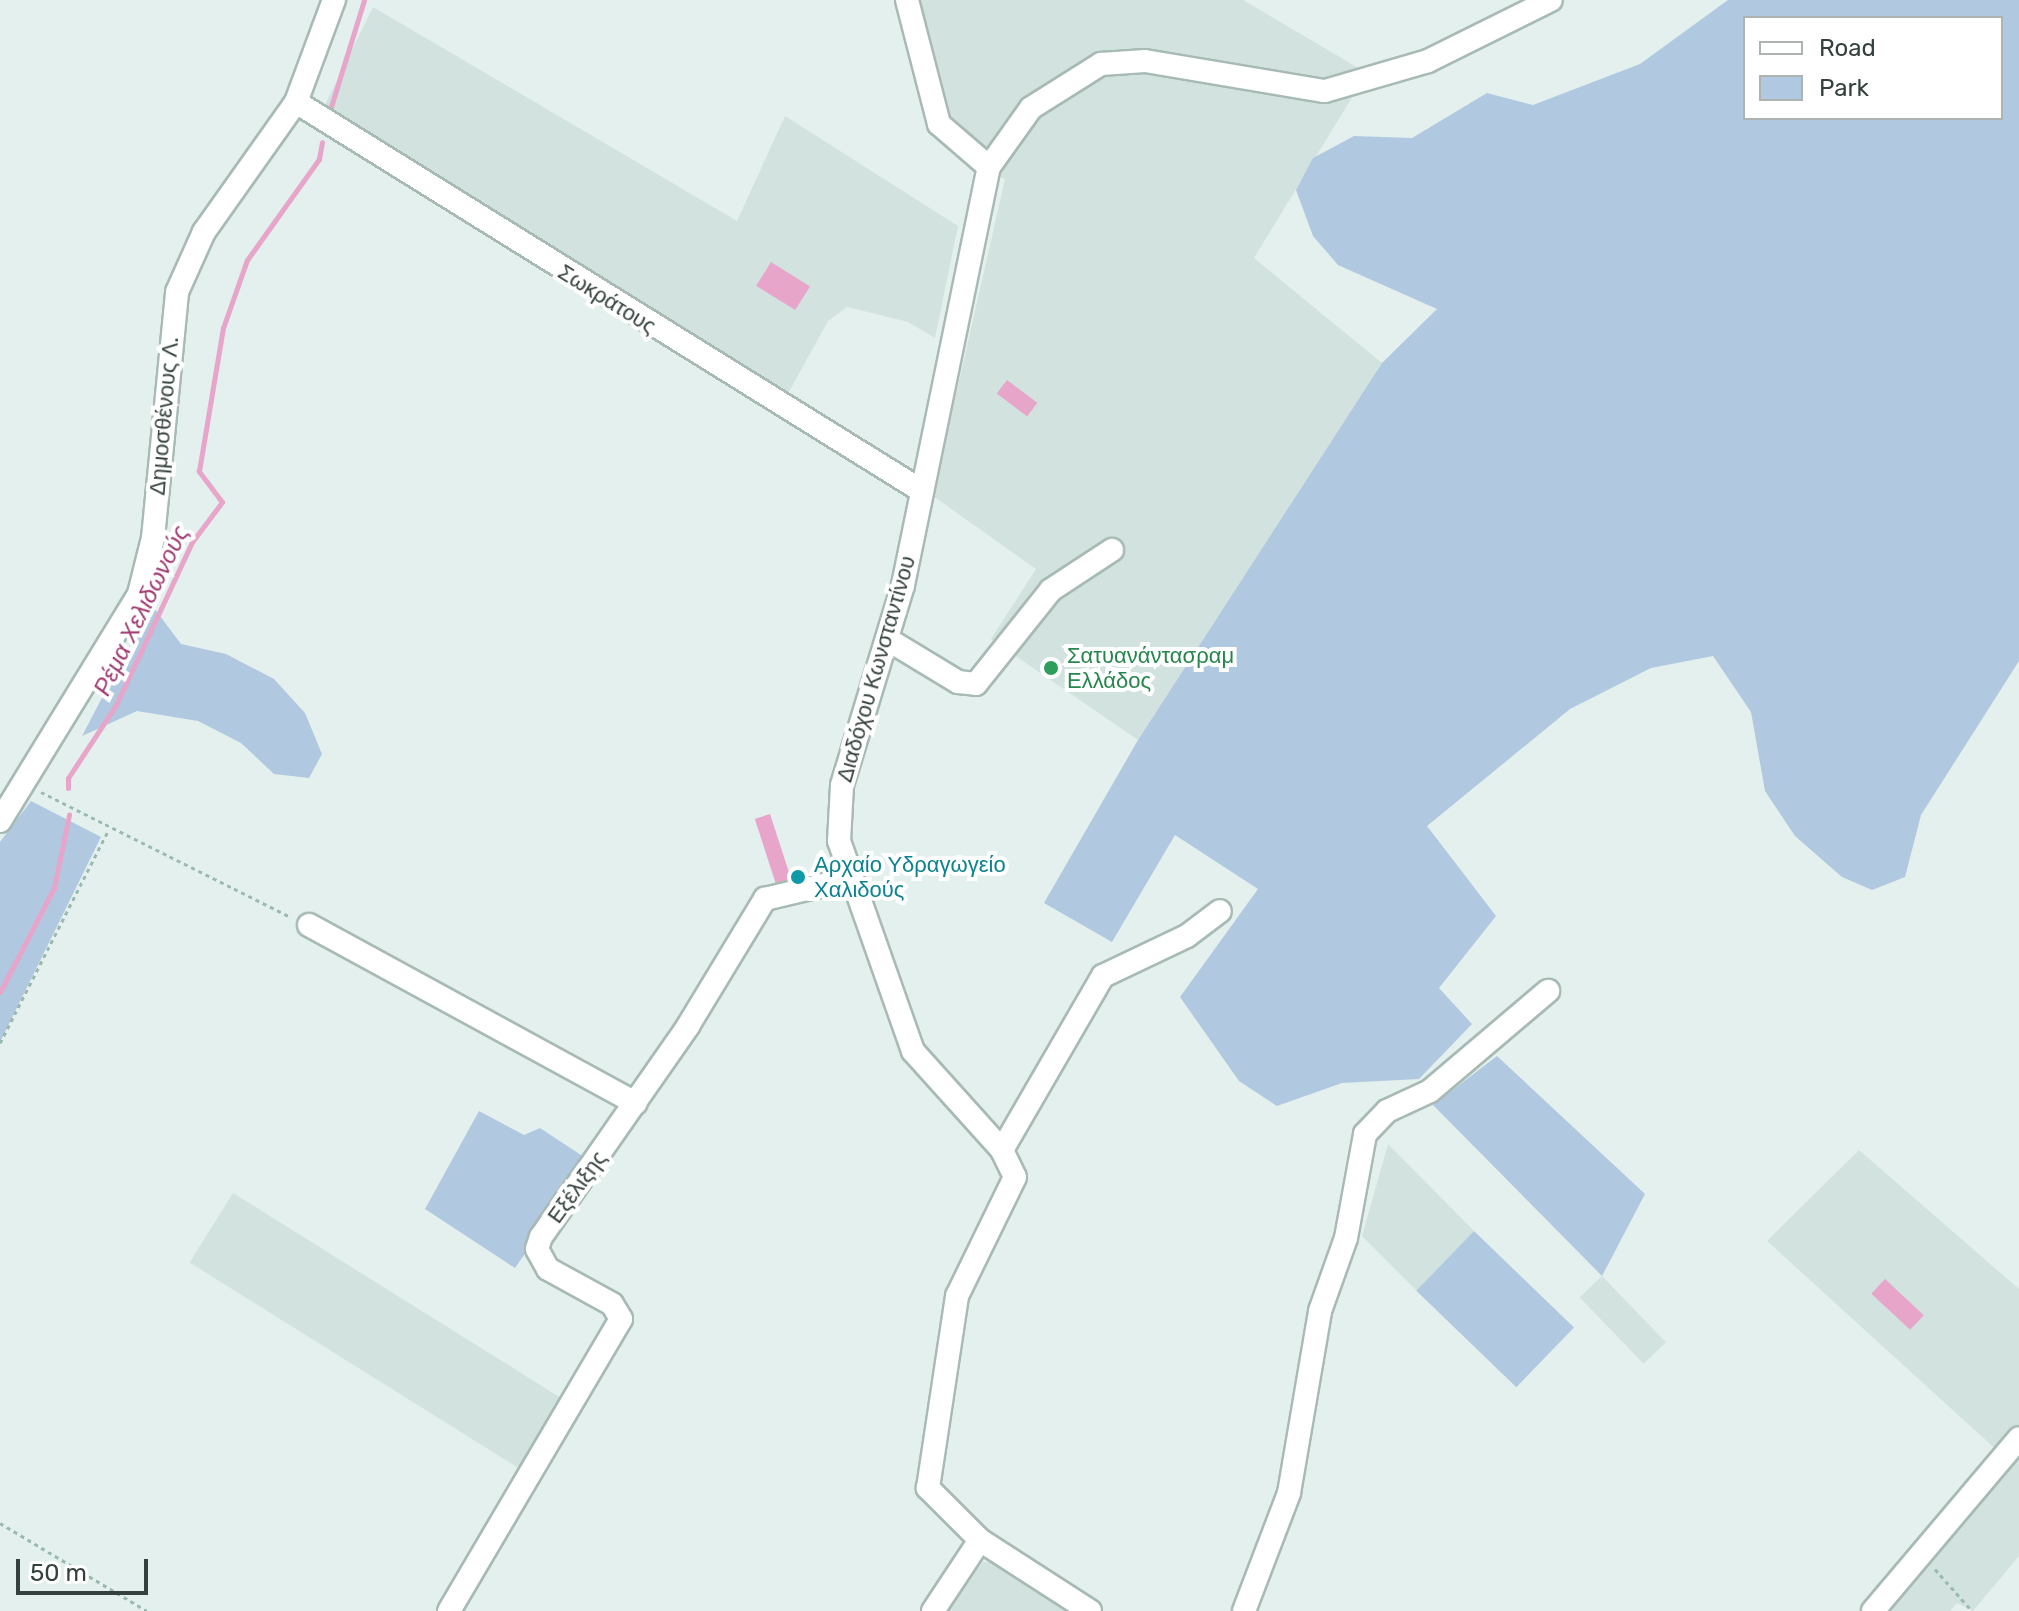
<!DOCTYPE html>
<html>
<head>
<meta charset="utf-8">
<style>
	body { margin:0 }
	#map { position:relative; width:2019px; height:1611px; overflow:hidden; background:#e4f0ed; font-family:Rubik,sans-serif }
	div>[style] { position:absolute }
	[style*='--x'] { left:calc(var(--x)*1px); top:calc(var(--y)*1px); width:calc(var(--w)*1px); rotate:calc(var(--a)*1deg) }
	.residential>* { inset:0; background:#d2e3df; transform-origin:0 0 }
	.green>* { inset:0; background:#b0c8e0; transform-origin:0 0 }
	.water>* { inset:0; background:#e7a5c9; transform-origin:0 0 }
	.stream>* { height:5px; margin:-2.5px; padding:0 2.5px; transform-origin:2.5px; border-radius:2.5px; background:#e7a5c9 }
	.path>* { height:3px; margin-top:-1.5px; transform-origin:0; background:repeating-linear-gradient(90deg,#9abab0 0 4px,transparent 0 8px) }
	.roads { filter:drop-shadow(2px 0 #a7bab4) drop-shadow(-2px 0 #a7bab4) drop-shadow(0 2px #a7bab4) drop-shadow(0 -2px #a7bab4) }
	.minor>* { height:22px; margin:-11px; padding:0 11px; transform-origin:11px; border-radius:11px; background:#fff }
	.dots>* { width:22px; height:22px; translate:-50% -50%; box-sizing:border-box; border:4px solid #fff; border-radius:50% }
	span { translate:-50% -50%; white-space:nowrap; text-align:center; line-height:1.15; -webkit-text-stroke:8px #fff; paint-order:stroke }
	.street-label { font-size:22px; color:#34413d }
	.leisure-label { font-size:22px; color:#27864d }
	.left { translate:0 -50%; text-align:left }
	.culture-label { font-size:22px; color:#0d838f }
	.water-label { font-size:24px; color:#a03a70; font-style:italic }
	.legend { position:absolute; left:1743px; top:16px; width:260px; height:104px; box-sizing:border-box; background:#fff; border:2px solid #aeb3b1; margin:0; padding:10px 14px; list-style:none; font-size:24px; color:#34413d }
	.legend li { display:flex; align-items:center; gap:16px; height:40px }
	.legend b { width:40px; border:2px solid #aeb3b1 }
	.scale { position:absolute; left:16px; top:1559px; width:132px; height:36px; box-sizing:border-box; border:4px solid #34413d; border-top:0; padding-left:10px; font-size:24px; line-height:28px; white-space:nowrap; color:#34413d; -webkit-text-stroke:6px #fff; paint-order:stroke }
</style>
</head>
<body>
<div id="map">
	<div class="residential">
		<i style="clip-path:polygon(900px 0,1243px 0,1367px 73px,1254px 258px,1382px 363px,1138px 740px,991px 639px,1036px 569px,933px 496px,1005px 179px,971px 165px,937px 134px)"></i>
		<i style="clip-path:polygon(373px 7px,737px 221px,785px 116px,958px 226px,935px 338px,908px 322px,847px 307px,828px 321px,785px 399px,321px 113px)"></i>
		<i style="clip-path:polygon(1388px 1144px,1474px 1231px,1417px 1291px,1362px 1236px)"></i>
		<i style="clip-path:polygon(1859px 1150px,2019px 1289px,2019px 1433px,2001px 1454px,1767px 1241px)"></i>
		<i style="left:233px;top:1193px;width:397px;height:82px;rotate:32deg"></i>
		<i style="left:1602px;top:1276px;width:92px;height:31px;rotate:46deg"></i>
		<i style="clip-path:polygon(2019px 1456px,2019px 1556px,1973px 1611px,1957px 1603px,1950px 1611px,1887px 1611px)"></i>
		<i style="clip-path:polygon(983px 1562px,993px 1562px,1069px 1611px,945px 1611px)"></i>
	</div>
	<div class="green">
		<i style="clip-path:polygon(evenodd,1728px 0,2019px 0,2019px 661px,1921px 815px,1905px 877px,1872px 890px,1842px 877px,1795px 836px,1765px 791px,1751px 712px,1713px 656px,1651px 668px,1570px 709px,1427px 826px,1496px 916px,1439px 988px,1472px 1024px,1419px 1079px,1342px 1083px,1277px 1106px,1239px 1081px,1180px 997px,1258px 889px,1175px 835px,1112px 942px,1044px 903px,1138px 740px,1382px 363px,1437px 309px,1338px 265px,1313px 236px,1296px 190px,1313px 158px,1354px 136px,1412px 138px,1487px 93px,1533px 105px,1640px 64px,1728px 0,1745px 18px,2001px 18px,2001px 118px,1745px 118px,1745px 18px)"></i>
		<i style="clip-path:polygon(151px 604px,181px 644px,226px 654px,274px 679px,305px 713px,322px 754px,309px 778px,274px 774px,241px 743px,198px 721px,137px 711px,82px 736px)"></i>
		<i style="clip-path:polygon(31px 801px,101px 837px,0 1042px,0 842px)"></i>
		<i style="clip-path:polygon(1497px 1056px,1645px 1194px,1602px 1276px,1433px 1105px)"></i>
		<i style="clip-path:polygon(479px 1111px,524px 1135px,540px 1128px,590px 1161px,515px 1268px,425px 1209px)"></i>
		<i style="left:1474px;top:1231px;width:139px;height:83px;rotate:44deg"></i>
	</div>
	<div class="water">
		<i style="left:771px;top:262px;width:46px;height:28px;rotate:32deg"></i>
		<i style="left:1007px;top:380px;width:38px;height:17px;rotate:37deg"></i>
		<i style="left:770px;top:814px;width:69px;height:16px;rotate:72deg"></i>
		<i style="left:1885px;top:1279px;width:53px;height:20px;rotate:43deg"></i>
	</div>
	<div class="stream">
		<i style="--x:330;--y:110;--w:115;--a:-72.8"></i>
		<i style="--x:68;--y:788;--w:10;--a:-90"></i>
		<i style="--x:68;--y:778;--w:87;--a:-56.7"></i>
		<i style="--x:116;--y:705;--w:180;--a:-65"></i>
		<i style="--x:192;--y:542;--w:50;--a:-53.1"></i>
		<i style="--x:222;--y:502;--w:39;--a:-127"></i>
		<i style="--x:199;--y:471;--w:145;--a:-80.5"></i>
		<i style="--x:223;--y:328;--w:72;--a:-70.6"></i>
		<i style="--x:247;--y:260;--w:124;--a:-54.5"></i>
		<i style="--x:319;--y:159;--w:17;--a:-80"></i>
		<i style="--x:0;--y:992;--w:117;--a:-62.6"></i>
		<i style="--x:54;--y:888;--w:75;--a:-78.4"></i>
	</div>
	<div class="path">
		<i style="--x:41;--y:792;--w:280;--a:26.6"></i>
		<i style="--x:0;--y:1043;--w:240;--a:-63"></i>
		<i style="--x:0;--y:1523;--w:171;--a:30.9"></i>
		<i style="--x:1935;--y:1569;--w:56;--a:48.6"></i>
	</div>
	<div class="roads">
		<div class="minor">
			<i style="--x:907;--y:0;--w:128;--a:75.5"></i>
			<i style="--x:939;--y:124;--w:66;--a:40.7"></i>
			<i style="--x:296;--y:102;--w:737;--a:31.86"></i>
			<i style="--x:887;--y:639;--w:83;--a:31.2"></i>
			<i style="--x:958;--y:682;--w:18;--a:6"></i>
			<i style="--x:976;--y:684;--w:120;--a:-51.4"></i>
			<i style="--x:1051;--y:590;--w:73;--a:-33.3"></i>
			<i style="--x:0;--y:821;--w:266;--a:-58.5"></i>
			<i style="--x:139;--y:594;--w:58;--a:-76"></i>
			<i style="--x:153;--y:538;--w:247;--a:-84.4"></i>
			<i style="--x:177;--y:292;--w:66;--a:-65.8"></i>
			<i style="--x:204;--y:232;--w:159;--a:-54.7"></i>
			<i style="--x:296;--y:102;--w:109;--a:-69.6"></i>
			<i style="--x:309;--y:925;--w:372;--a:28.6"></i>
			<i style="--x:1002;--y:1150;--w:201;--a:-59.9"></i>
			<i style="--x:1103;--y:976;--w:93;--a:-25.5"></i>
			<i style="--x:1187;--y:936;--w:41;--a:-37.1"></i>
			<i style="--x:449;--y:1611;--w:339;--a:-59.5"></i>
			<i style="--x:621;--y:1319;--w:17;--a:-121"></i>
			<i style="--x:612;--y:1304;--w:73;--a:-151.3"></i>
			<i style="--x:548;--y:1269;--w:23;--a:-119"></i>
			<i style="--x:537;--y:1249;--w:13;--a:-72"></i>
			<i style="--x:541;--y:1237;--w:257;--a:-55.1"></i>
			<i style="--x:688;--y:1026;--w:149;--a:-58.8"></i>
			<i style="--x:765;--y:899;--w:86;--a:-13.4"></i>
			<i style="--x:933;--y:1611;--w:85;--a:-56.5"></i>
			<i style="--x:1090;--y:1611;--w:131;--a:-147.2"></i>
			<i style="--x:980;--y:1540;--w:74;--a:-135"></i>
			<i style="--x:928;--y:1488;--w:194;--a:-81.4"></i>
			<i style="--x:957;--y:1296;--w:132;--a:-64"></i>
			<i style="--x:1015;--y:1177;--w:30;--a:-116"></i>
			<i style="--x:1002;--y:1150;--w:133;--a:-132"></i>
			<i style="--x:913;--y:1051;--w:223;--a:-109.4"></i>
			<i style="--x:839;--y:841;--w:56;--a:-86.9"></i>
			<i style="--x:842;--y:785;--w:209;--a:-73"></i>
			<i style="--x:903;--y:585;--w:427;--a:-78.4"></i>
			<i style="--x:989;--y:167;--w:72;--a:-54.6"></i>
			<i style="--x:1031;--y:108;--w:83;--a:-32.2"></i>
			<i style="--x:1101;--y:64;--w:44;--a:-3.9"></i>
			<i style="--x:1145;--y:61;--w:182;--a:9.5"></i>
			<i style="--x:1325;--y:91;--w:107;--a:-16.2"></i>
			<i style="--x:1428;--y:61;--w:137;--a:-26.4"></i>
			<i style="--x:1244;--y:1611;--w:126;--a:-69.1"></i>
			<i style="--x:1289;--y:1493;--w:185;--a:-80.3"></i>
			<i style="--x:1320;--y:1311;--w:77;--a:-70.4"></i>
			<i style="--x:1346;--y:1238;--w:106;--a:-79.6"></i>
			<i style="--x:1365;--y:1134;--w:32;--a:-46"></i>
			<i style="--x:1387;--y:1111;--w:47;--a:-24.9"></i>
			<i style="--x:1430;--y:1091;--w:155;--a:-40.3"></i>
			<i style="--x:1873;--y:1611;--w:226;--a:-49.8"></i>
		</div>
	</div>
	<div class="dots">
		<i style="left:1051px;top:668px;background:#2e9e5b"></i>
		<i style="left:798px;top:877px;background:#0f9aa8"></i>
	</div>
	<div class="street-label">
		<span style="left:607px;top:299px;rotate:32deg">Σωκράτους</span>
		<span style="left:164px;top:416px;rotate:-85deg">Δημοσθένους Λ.</span>
		<span style="left:876px;top:669px;rotate:-74deg">Διαδόχου Κωνσταντίνου</span>
		<span style="left:577px;top:1187px;rotate:-54deg">Εξέλιξης</span>
	</div>
	<div class="leisure-label">
		<span class="left" style="left:1067px;top:668px">Σατυανάντασραμ<br>Ελλάδος</span>
	</div>
	<div class="culture-label">
		<span class="left" style="left:814px;top:877px">Αρχαίο Υδραγωγείο<br>Χαλιδούς</span>
	</div>
	<div class="water-label">
		<span style="left:142px;top:611px;rotate:-64deg">Ρέμα Χελιδωνούς</span>
	</div>
	<ul class="legend">
	<li><b style="height:10px;background:#fff"></b>Road</li>
	<li><b style="height:22px;background:#b0c8e0"></b>Park</li>
	</ul>
	<div class="scale">50 m</div>
</div>
</body>
</html>
